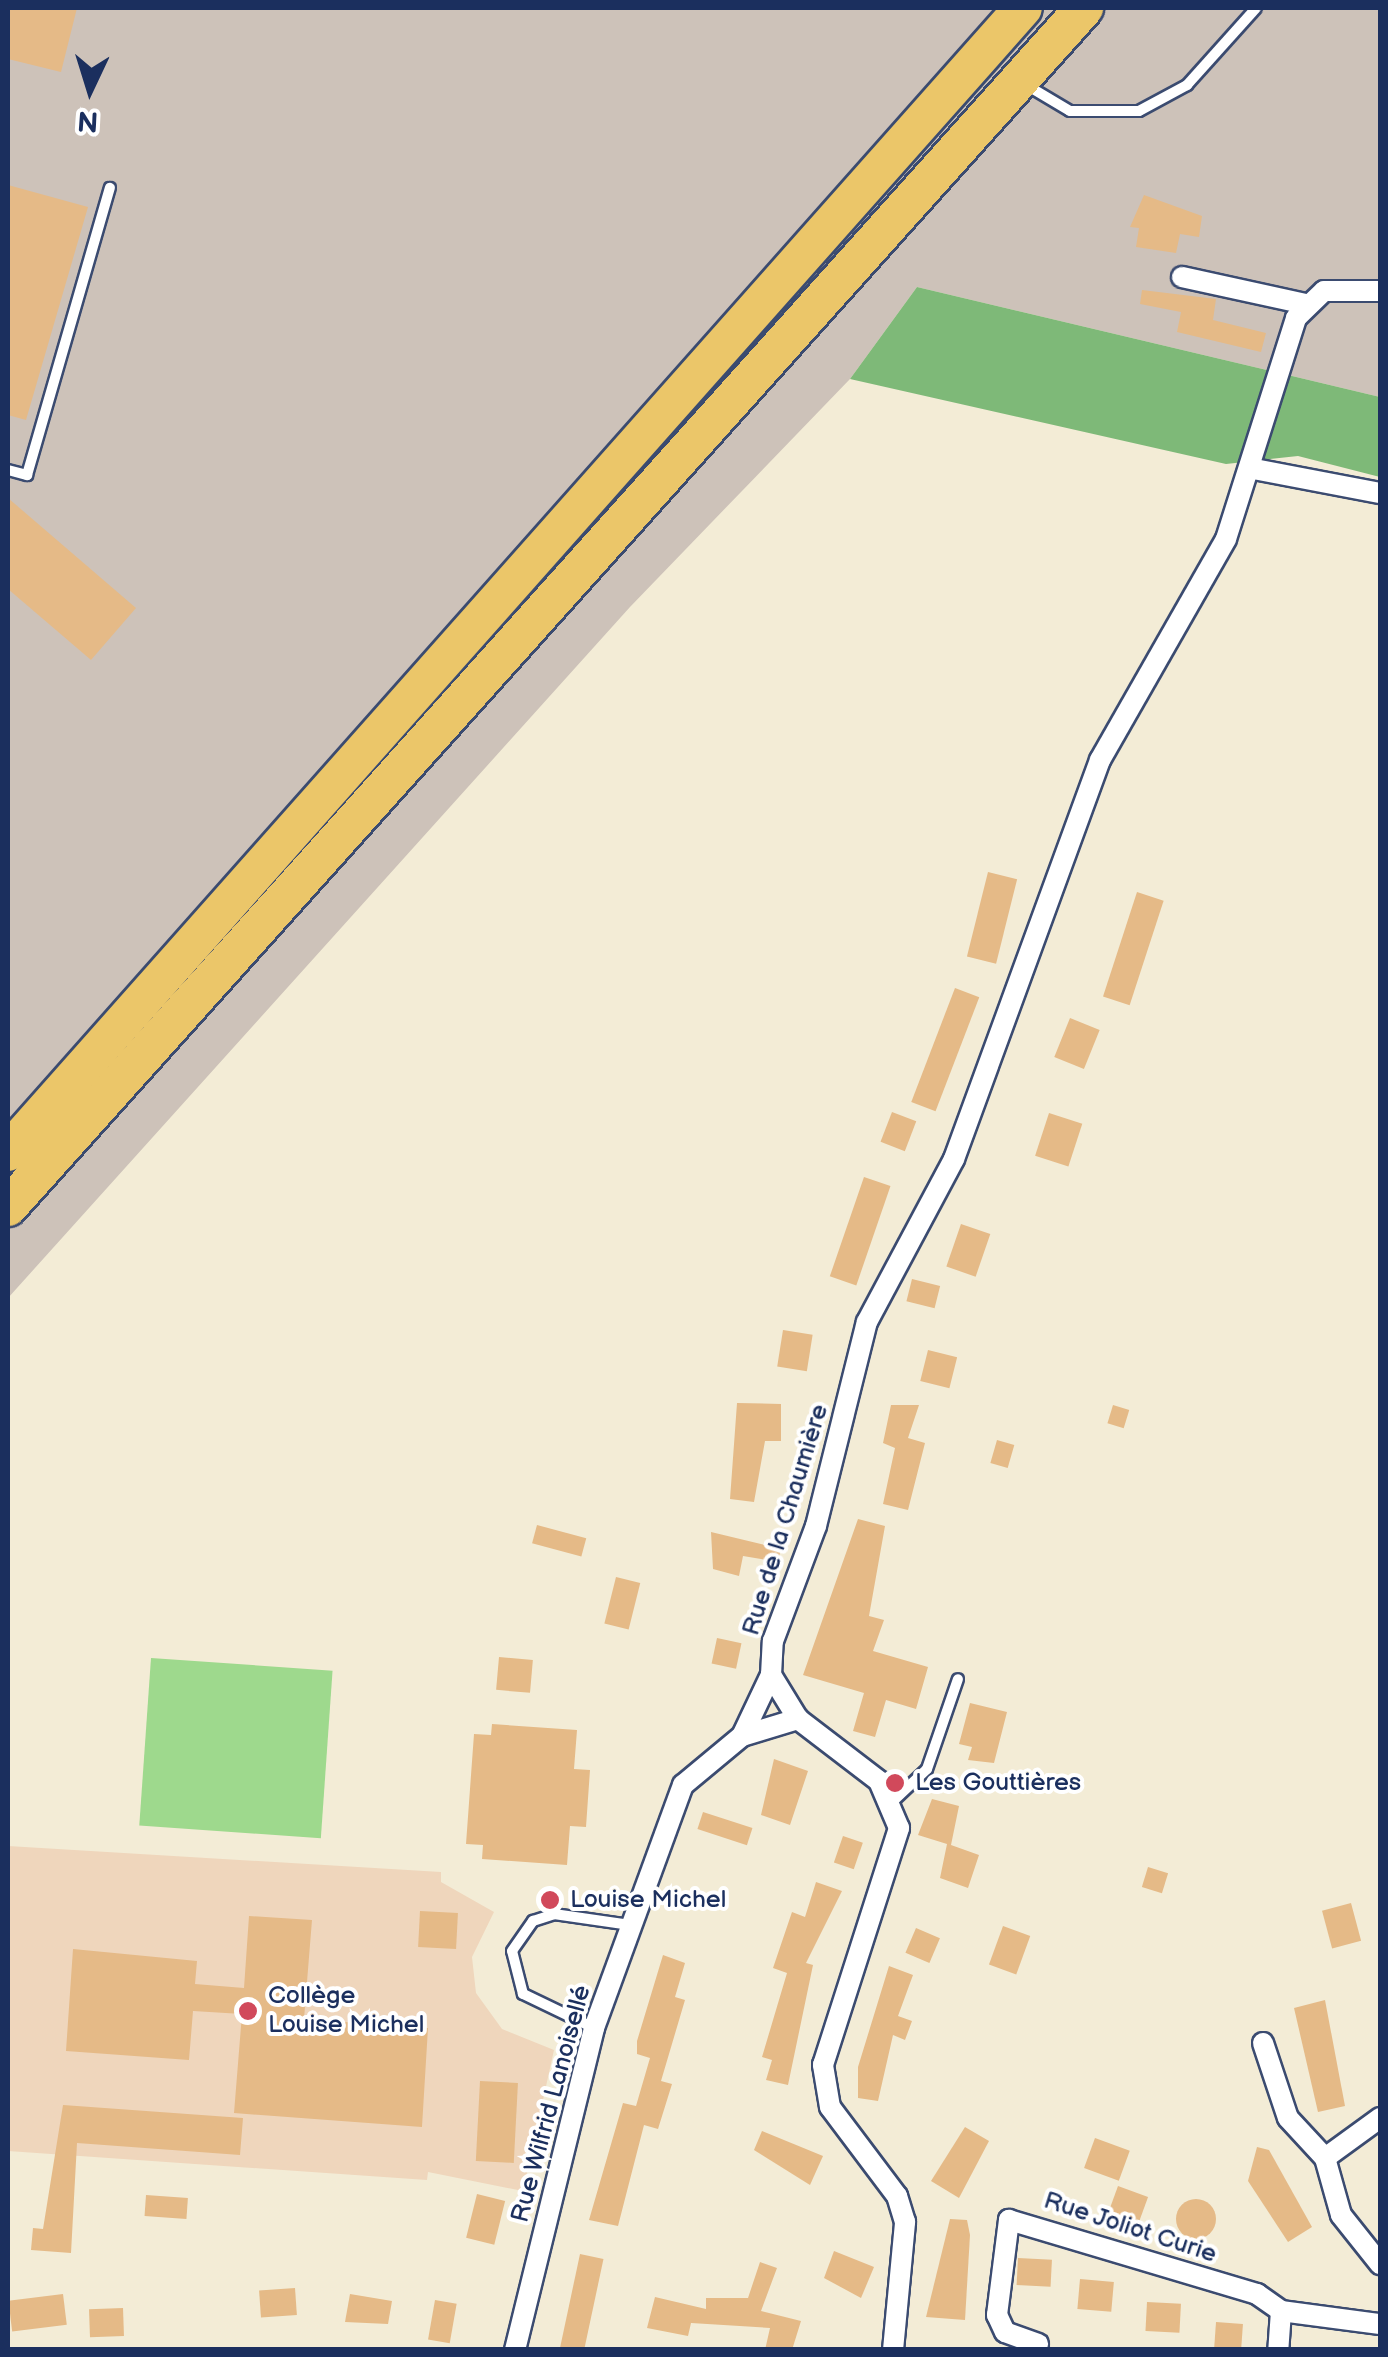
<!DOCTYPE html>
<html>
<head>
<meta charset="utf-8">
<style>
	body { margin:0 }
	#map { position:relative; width:1388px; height:2357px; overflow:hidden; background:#f3ecd6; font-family:"Balsamiq Sans",sans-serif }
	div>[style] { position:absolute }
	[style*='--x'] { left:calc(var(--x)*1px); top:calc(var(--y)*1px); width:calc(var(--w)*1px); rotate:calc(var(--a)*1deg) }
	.built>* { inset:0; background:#efd6bc }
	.industrial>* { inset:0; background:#cdc2b9 }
	.green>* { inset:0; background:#9ed98d; transform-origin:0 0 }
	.forest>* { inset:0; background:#7eb978 }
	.building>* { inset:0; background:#e5ba87; transform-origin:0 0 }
	.round { border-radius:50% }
	.roads { filter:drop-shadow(2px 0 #3b4b70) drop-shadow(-2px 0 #3b4b70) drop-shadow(0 2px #3b4b70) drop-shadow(0 -2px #3b4b70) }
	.lane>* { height:10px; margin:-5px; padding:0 5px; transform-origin:5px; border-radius:5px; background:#fff }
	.street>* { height:20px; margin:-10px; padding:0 10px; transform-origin:10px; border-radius:10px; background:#fff }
	.highway>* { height:38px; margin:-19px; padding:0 19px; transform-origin:19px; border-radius:19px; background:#ebc669 }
	.dots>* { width:28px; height:28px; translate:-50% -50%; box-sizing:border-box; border:5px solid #fff; border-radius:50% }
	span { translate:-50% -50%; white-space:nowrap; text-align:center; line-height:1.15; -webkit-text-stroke:8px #fff; paint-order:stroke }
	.street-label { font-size:25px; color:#1b2f5e }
	.poi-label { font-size:25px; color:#1b2f5e }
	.left { translate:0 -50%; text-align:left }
	.frame { position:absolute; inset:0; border:10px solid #1b2f5e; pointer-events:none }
	.north { position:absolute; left:40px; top:40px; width:100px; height:100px; -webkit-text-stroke:8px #fff; paint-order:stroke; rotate:184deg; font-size:28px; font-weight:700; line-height:40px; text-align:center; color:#1b2f5e }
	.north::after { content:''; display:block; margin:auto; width:35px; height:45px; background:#1b2f5e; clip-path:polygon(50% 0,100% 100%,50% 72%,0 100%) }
</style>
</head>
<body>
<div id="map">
	<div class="built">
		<i style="clip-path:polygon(8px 1846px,441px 1872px,441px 1882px,494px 1912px,472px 1957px,476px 1993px,502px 2029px,554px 2050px,523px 2191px,428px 2172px,427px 2180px,8px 2151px)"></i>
	</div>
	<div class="industrial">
		<i style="clip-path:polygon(8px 8px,1380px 8px,1380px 397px,917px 287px,850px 379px,630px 607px,8px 1298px)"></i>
	</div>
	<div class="green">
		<i style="left:151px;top:1658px;width:182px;height:168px;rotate:4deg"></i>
	</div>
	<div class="forest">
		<i style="clip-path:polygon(917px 287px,1380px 397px,1380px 477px,1298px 456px,1226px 464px,850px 379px)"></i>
	</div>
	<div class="building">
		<i style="clip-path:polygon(8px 8px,77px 8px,61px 72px,8px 59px)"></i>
		<i style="clip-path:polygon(8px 185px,88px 207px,26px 420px,8px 415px)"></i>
		<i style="clip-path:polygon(1144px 195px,1202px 216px,1199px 237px,1180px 234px,1176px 253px,1136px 247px,1139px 228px,1130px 227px)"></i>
		<i style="clip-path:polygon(1142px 290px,1216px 299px,1213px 320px,1266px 333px,1261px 352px,1177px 332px,1181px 312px,1140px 304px)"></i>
		<i style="clip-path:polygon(8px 498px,136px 608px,91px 660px,8px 589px)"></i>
		<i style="left:988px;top:872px;width:30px;height:87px;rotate:14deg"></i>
		<i style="left:1137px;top:892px;width:28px;height:110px;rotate:18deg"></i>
		<i style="left:955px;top:988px;width:26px;height:122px;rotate:21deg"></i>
		<i style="left:1070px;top:1018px;width:32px;height:42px;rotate:22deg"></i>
		<i style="left:892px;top:1112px;width:26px;height:32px;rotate:21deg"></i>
		<i style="left:1049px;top:1113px;width:35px;height:45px;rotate:18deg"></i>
		<i style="left:864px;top:1177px;width:28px;height:105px;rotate:19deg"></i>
		<i style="left:961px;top:1224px;width:31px;height:45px;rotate:19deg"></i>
		<i style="left:912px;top:1279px;width:29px;height:23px;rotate:14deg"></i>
		<i style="left:783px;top:1330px;width:30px;height:37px;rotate:9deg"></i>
		<i style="left:928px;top:1350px;width:30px;height:32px;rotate:14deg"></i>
		<i style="clip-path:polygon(737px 1403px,781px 1404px,781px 1441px,765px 1441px,754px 1502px,730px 1499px)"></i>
		<i style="clip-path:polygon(891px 1405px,919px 1405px,908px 1438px,925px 1443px,908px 1510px,883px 1504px,895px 1448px,883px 1443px)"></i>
		<i style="left:1113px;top:1405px;width:17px;height:19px;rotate:17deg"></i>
		<i style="left:997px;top:1440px;width:18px;height:24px;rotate:16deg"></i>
		<i style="clip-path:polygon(858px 1519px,885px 1526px,869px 1616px,884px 1620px,873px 1651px,928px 1667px,916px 1709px,886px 1700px,875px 1737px,853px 1731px,864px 1693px,803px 1675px)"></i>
		<i style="left:537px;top:1525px;width:51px;height:19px;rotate:15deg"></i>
		<i style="clip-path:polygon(711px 1532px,781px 1549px,778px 1562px,743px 1556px,739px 1576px,713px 1569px)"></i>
		<i style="left:616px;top:1577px;width:25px;height:48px;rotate:14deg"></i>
		<i style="left:717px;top:1638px;width:25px;height:26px;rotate:12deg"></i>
		<i style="left:499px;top:1657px;width:34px;height:33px;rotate:5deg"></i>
		<i style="clip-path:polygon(970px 1703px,1007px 1712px,994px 1763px,968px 1760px,972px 1747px,959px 1744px)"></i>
		<i style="clip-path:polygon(492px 1724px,577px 1730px,574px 1769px,590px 1770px,586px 1827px,570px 1826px,567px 1865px,482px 1859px,483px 1845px,466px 1844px,474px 1734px,491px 1735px)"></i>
		<i style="clip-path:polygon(774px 1759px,808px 1771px,790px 1825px,761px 1815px)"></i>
		<i style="clip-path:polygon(932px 1799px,959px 1806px,951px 1845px,979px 1855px,968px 1888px,940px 1878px,947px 1844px,918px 1835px)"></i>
		<i style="left:703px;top:1812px;width:52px;height:18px;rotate:18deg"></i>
		<i style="left:843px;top:1836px;width:21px;height:28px;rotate:19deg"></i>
		<i style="left:1148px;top:1867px;width:21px;height:21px;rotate:17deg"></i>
		<i style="clip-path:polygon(816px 1882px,842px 1891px,806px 1963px,813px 1965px,788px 2085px,766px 2080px,772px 2060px,762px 2057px,787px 1973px,773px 1968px,792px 1912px,805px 1917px)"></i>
		<i style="left:1351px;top:1903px;width:39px;height:30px;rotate:75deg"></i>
		<i style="left:420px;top:1911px;width:38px;height:36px;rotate:3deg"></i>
		<i style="clip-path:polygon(249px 1916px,312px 1920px,304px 2019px,428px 2028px,422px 2127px,234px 2113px,242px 2014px,193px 2011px,189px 2060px,66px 2051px,73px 1949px,197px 1961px,195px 1984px,244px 1988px)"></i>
		<i style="left:1003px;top:1926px;width:29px;height:41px;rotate:20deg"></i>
		<i style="left:916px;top:1928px;width:26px;height:27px;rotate:23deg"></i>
		<i style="clip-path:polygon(663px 1955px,685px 1963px,675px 1997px,685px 2000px,661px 2081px,672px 2084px,658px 2129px,644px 2125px,618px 2226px,589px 2220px,623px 2103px,636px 2106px,650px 2058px,637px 2054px,637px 2041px)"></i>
		<i style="clip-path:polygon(889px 1966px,913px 1975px,898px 2016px,912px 2021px,905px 2040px,893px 2035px,878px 2101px,858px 2098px,858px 2067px)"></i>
		<i style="clip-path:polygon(1325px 2000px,1345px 2106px,1318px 2112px,1294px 2008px)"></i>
		<i style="left:480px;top:2081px;width:38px;height:80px;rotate:3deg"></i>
		<i style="clip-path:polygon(63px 2105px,243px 2118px,240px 2155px,77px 2143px,71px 2253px,31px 2250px,33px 2228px,43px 2229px)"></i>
		<i style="clip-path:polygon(965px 2127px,989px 2141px,959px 2198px,931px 2181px)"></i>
		<i style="clip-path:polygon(762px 2131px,823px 2156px,810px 2185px,754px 2150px)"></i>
		<i style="left:1095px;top:2138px;width:37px;height:32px;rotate:20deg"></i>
		<i style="clip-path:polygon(1257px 2147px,1269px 2150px,1312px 2227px,1288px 2242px,1248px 2181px)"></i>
		<i style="left:1118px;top:2186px;width:32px;height:33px;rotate:20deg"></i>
		<i style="left:477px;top:2194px;width:29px;height:45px;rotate:14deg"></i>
		<i style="left:146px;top:2195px;width:42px;height:21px;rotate:4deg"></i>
		<i class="round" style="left:1176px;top:2199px;width:40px;height:40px"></i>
		<i style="clip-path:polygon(950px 2219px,967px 2220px,970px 2235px,965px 2320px,926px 2317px)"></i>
		<i style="clip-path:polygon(834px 2251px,874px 2267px,861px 2298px,824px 2278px)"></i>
		<i style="left:580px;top:2254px;width:24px;height:98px;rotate:12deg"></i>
		<i style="left:1018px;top:2258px;width:34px;height:27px;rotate:3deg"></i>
		<i style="clip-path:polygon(760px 2262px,777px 2268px,761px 2311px,801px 2321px,792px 2350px,765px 2350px,770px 2328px,691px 2323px,688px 2336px,647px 2328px,655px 2297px,706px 2309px,706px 2298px,748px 2298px)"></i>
		<i style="left:1080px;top:2279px;width:34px;height:30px;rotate:5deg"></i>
		<i style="left:295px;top:2288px;width:27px;height:36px;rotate:86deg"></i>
		<i style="left:63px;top:2294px;width:31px;height:55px;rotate:83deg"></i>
		<i style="clip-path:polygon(350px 2294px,392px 2301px,388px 2324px,345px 2322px)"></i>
		<i style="left:435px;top:2300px;width:22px;height:40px;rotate:10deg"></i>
		<i style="left:1147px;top:2302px;width:34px;height:29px;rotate:3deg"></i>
		<i style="left:123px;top:2308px;width:28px;height:34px;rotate:88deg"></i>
		<i style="left:1216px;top:2322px;width:27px;height:28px;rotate:4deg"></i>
	</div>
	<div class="roads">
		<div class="lane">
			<i style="--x:1033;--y:89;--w:43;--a:30.7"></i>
			<i style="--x:1070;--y:111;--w:69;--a:0"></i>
			<i style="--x:1139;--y:111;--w:55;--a:-28.4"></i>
			<i style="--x:1187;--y:85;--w:103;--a:-48.1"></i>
			<i style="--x:8;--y:470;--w:20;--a:15"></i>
			<i style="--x:27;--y:475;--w:299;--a:-73.9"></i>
			<i style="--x:892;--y:1802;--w:48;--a:-43.3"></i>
			<i style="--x:927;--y:1769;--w:95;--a:-71"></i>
			<i style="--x:594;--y:2028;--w:79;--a:-154.4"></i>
			<i style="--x:523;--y:1994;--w:44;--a:-104.3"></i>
			<i style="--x:512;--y:1951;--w:37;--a:-55"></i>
			<i style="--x:533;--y:1921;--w:22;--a:-18"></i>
			<i style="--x:554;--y:1914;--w:77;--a:8.2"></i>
		</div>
		<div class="street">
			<i style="--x:1182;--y:277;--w:127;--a:12.3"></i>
			<i style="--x:1254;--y:469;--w:128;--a:10.8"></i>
			<i style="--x:742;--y:1736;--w:59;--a:-16.9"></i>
			<i style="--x:1263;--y:2043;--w:79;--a:71.6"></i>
			<i style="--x:1288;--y:2118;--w:54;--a:47.2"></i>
			<i style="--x:1325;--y:2158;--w:59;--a:74.3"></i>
			<i style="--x:1341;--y:2215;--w:63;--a:51.5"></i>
			<i style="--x:1325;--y:2158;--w:68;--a:-36"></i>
			<i style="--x:1281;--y:2311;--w:100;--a:7.5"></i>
			<i style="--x:1038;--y:2344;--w:35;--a:-160"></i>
			<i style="--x:1005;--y:2332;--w:19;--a:-115"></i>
			<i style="--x:997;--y:2315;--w:96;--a:-82.8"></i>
			<i style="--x:1009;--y:2220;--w:259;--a:16.6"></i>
			<i style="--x:1257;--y:2294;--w:29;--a:35"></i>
			<i style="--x:1281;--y:2311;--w:39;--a:94"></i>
			<i style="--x:515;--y:2350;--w:332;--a:-76.2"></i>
			<i style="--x:594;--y:2028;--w:259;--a:-69.9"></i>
			<i style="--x:683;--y:1785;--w:77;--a:-39.7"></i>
			<i style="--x:742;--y:1736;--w:68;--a:-64.6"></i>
			<i style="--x:893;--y:2350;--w:129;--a:-84.6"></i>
			<i style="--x:905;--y:2222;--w:27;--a:-107"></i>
			<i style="--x:897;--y:2196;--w:111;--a:-127"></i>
			<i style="--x:830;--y:2107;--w:43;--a:-99.5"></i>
			<i style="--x:823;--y:2065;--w:249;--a:-72.2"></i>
			<i style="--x:899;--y:1828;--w:51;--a:-113.1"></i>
			<i style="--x:879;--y:1781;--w:102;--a:-142.6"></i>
			<i style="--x:798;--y:1719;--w:52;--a:-121.5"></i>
			<i style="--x:771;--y:1675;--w:34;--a:-87"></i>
			<i style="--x:773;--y:1641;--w:123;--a:-69.5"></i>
			<i style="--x:816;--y:1526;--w:210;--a:-76"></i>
			<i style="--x:867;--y:1322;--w:185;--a:-61.9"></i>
			<i style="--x:954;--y:1159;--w:425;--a:-69.9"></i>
			<i style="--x:1100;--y:760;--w:254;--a:-60.3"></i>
			<i style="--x:1226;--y:539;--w:232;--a:-72.4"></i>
			<i style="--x:1296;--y:318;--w:39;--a:-44"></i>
			<i style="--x:1324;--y:291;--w:56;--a:0"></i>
		</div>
		<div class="highway">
			<i style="--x:8;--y:1152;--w:1529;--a:-48.42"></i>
			<i style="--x:8;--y:1207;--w:1611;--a:-48.09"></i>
		</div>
	</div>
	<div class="dots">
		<i style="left:895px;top:1783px;background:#d1495b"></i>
		<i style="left:550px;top:1900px;background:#d1495b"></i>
		<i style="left:248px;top:2011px;background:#d1495b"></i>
	</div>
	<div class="street-label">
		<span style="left:786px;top:1520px;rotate:-73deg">Rue de la Chaumière</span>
		<span style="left:552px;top:2104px;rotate:-75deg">Rue Wilfrid Lanoisellé</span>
		<span style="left:1130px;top:2228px;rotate:18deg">Rue Joliot Curie</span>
	</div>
	<div class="poi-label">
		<span class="left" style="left:915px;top:1783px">Les Gouttières</span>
		<span class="left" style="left:570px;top:1900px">Louise Michel</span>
		<span class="left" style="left:268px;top:2011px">Collège<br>Louise Michel</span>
	</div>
	<div class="frame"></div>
	<div class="north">N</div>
</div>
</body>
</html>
